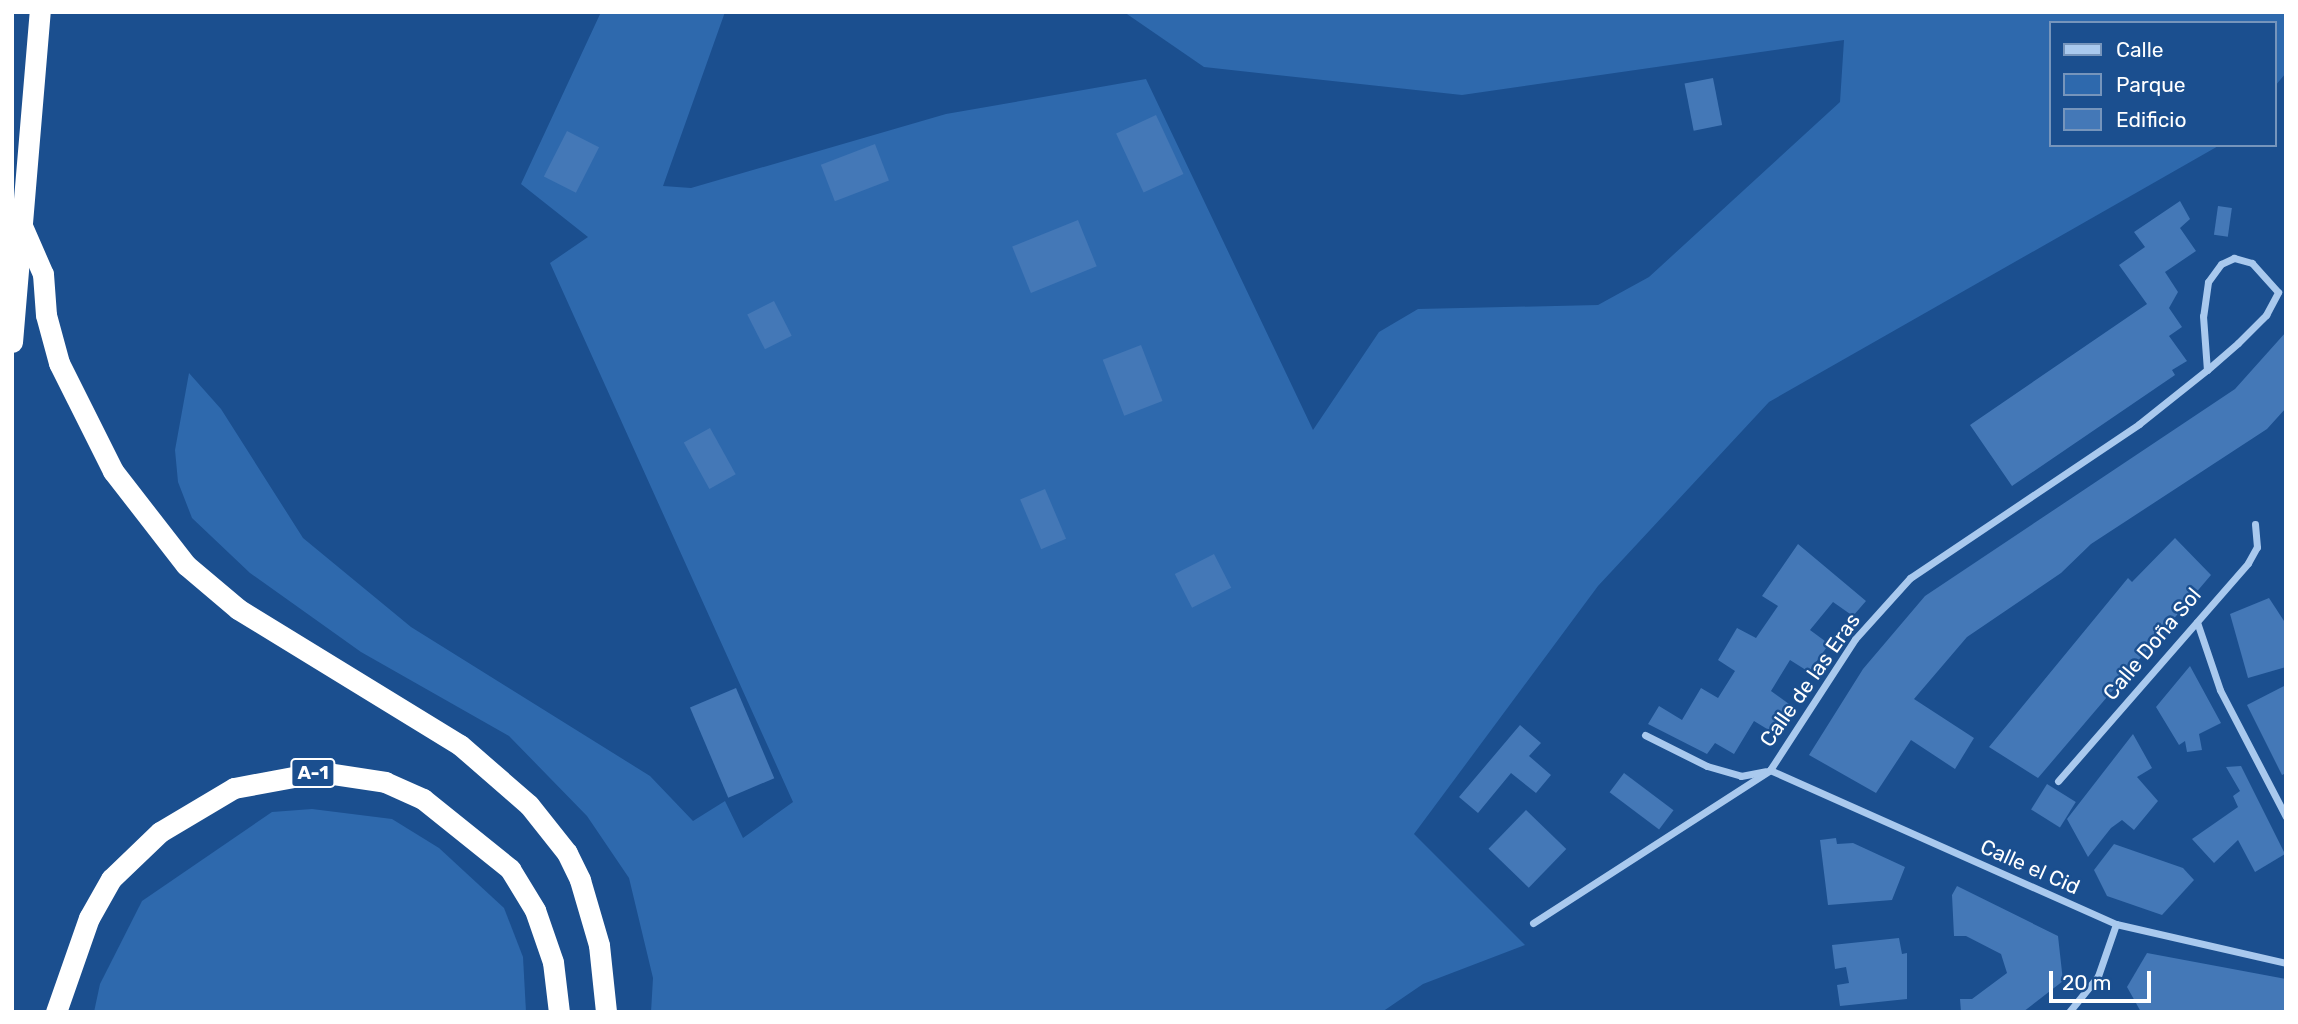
<!DOCTYPE html>
<html>
<head>
<meta charset="utf-8">
<style>
	body { margin:0 }
	#map { position:relative; width:2298px; height:1024px; overflow:hidden; background:#1b4f8f; font-family:Rubik,sans-serif }
	div>[style] { position:absolute }
	[style*='--x'] { left:calc(var(--x)*1px); top:calc(var(--y)*1px); width:calc(var(--w)*1px); rotate:calc(var(--a)*1deg) }
	.green>* { inset:0; background:#2e69ad }
	.building>* { inset:0; background:#4478b7; transform-origin:0 0 }
	.street>* { height:7px; margin:-3.5px; padding:0 3.5px; transform-origin:3.5px; border-radius:3.5px; background:#a9c9ee }
	.highway>* { height:21px; margin:-10.5px; padding:0 10.5px; transform-origin:10.5px; border-radius:10.5px; background:#fff }
	span { translate:-50% -50%; white-space:nowrap; text-align:center; line-height:1.15; -webkit-text-stroke:5px #1b4f8f; paint-order:stroke }
	.shield-label span { padding:2px 5px; background:#1b4f8f; border:2px solid; border-radius:5px; -webkit-text-stroke-width:0 }
	.shield-label { font-size:19px; color:#fff; font-weight:700 }
	.street-label { font-size:21px; color:#fff }
	.frame { position:absolute; inset:0; border:14px solid #fff; pointer-events:none }
	.legend { position:absolute; left:2049px; top:21px; width:228px; height:126px; box-sizing:border-box; background:#1b4f8f; border:2px solid #7695bc; margin:0; padding:9px 12px; list-style:none; font-size:21px; color:#fff }
	.legend li { display:flex; align-items:center; gap:14px; height:35px }
	.legend b { width:35px; border:2px solid #7695bc }
	.scale { position:absolute; left:2049px; top:971px; width:102px; height:32px; box-sizing:border-box; border:4px solid #fff; border-top:0; padding-left:9px; font-size:21px; line-height:24px; white-space:nowrap; color:#fff; -webkit-text-stroke:5px #1b4f8f; paint-order:stroke }
</style>
</head>
<body>
<div id="map">
	<div class="green">
		<i style="clip-path:polygon(601px 12px,725px 12px,663px 186px,691px 188px,946px 114px,1146px 79px,1313px 430px,1379px 332px,1418px 309px,1598px 305px,1649px 277px,1840px 102px,1844px 40px,1462px 95px,1204px 67px,1124px 12px,2286px 12px,2286px 73px,2275px 86px,2275px 23px,2051px 23px,2051px 145px,2220px 145px,1769px 402px,1598px 586px,1414px 834px,1525px 945px,1423px 984px,1382px 1012px,651px 1012px,653px 978px,629px 878px,587px 816px,509px 736px,361px 652px,250px 573px,192px 518px,178px 482px,175px 450px,189px 373px,221px 409px,303px 538px,411px 627px,650px 776px,693px 821px,725px 801px,743px 838px,793px 802px,550px 263px,588px 237px,521px 184px)"></i>
		<i style="clip-path:polygon(312px 809px,392px 819px,439px 848px,504px 908px,523px 957px,526px 1012px,94px 1012px,100px 984px,142px 901px,272px 812px)"></i>
	</div>
	<div class="building">
		<i style="left:1713px;top:78px;width:48px;height:29px;rotate:79deg"></i>
		<i style="left:1156px;top:115px;width:65px;height:44px;rotate:65deg"></i>
		<i style="left:567px;top:131px;width:36px;height:51px;rotate:27deg"></i>
		<i style="left:875px;top:144px;width:39px;height:58px;rotate:69deg"></i>
		<i style="clip-path:polygon(2180px 201px,2190px 219px,2180px 228px,2196px 251px,2165px 272px,2178px 292px,2169px 308px,2182px 327px,2169px 336px,2187px 361px,2172px 370px,2175px 375px,2012px 486px,1970px 425px,2147px 304px,2119px 265px,2145px 247px,2134px 232px)"></i>
		<i style="left:2218px;top:206px;width:14px;height:29px;rotate:8deg"></i>
		<i style="left:1078px;top:220px;width:50px;height:71px;rotate:68deg"></i>
		<i style="left:774px;top:301px;width:39px;height:30px;rotate:63deg"></i>
		<i style="clip-path:polygon(2286px 332px,2286px 408px,2267px 429px,2091px 544px,2061px 573px,1967px 637px,1914px 699px,1974px 738px,1955px 769px,1911px 740px,1876px 793px,1809px 755px,1863px 669px,1925px 596px,2235px 389px)"></i>
		<i style="left:1141px;top:345px;width:60px;height:41px;rotate:69deg"></i>
		<i style="left:710px;top:428px;width:53px;height:30px;rotate:61deg"></i>
		<i style="left:1045px;top:489px;width:54px;height:27px;rotate:67deg"></i>
		<i style="clip-path:polygon(2175px 538px,2211px 575px,2038px 778px,1989px 747px,2128px 578px,2132px 582px)"></i>
		<i style="clip-path:polygon(1798px 544px,1866px 601px,1853px 616px,1833px 602px,1810px 630px,1829px 644px,1809px 672px,1790px 660px,1771px 691px,1789px 704px,1772px 732px,1754px 721px,1734px 754px,1715px 743px,1707px 754px,1648px 724px,1659px 706px,1682px 720px,1701px 688px,1718px 698px,1735px 671px,1718px 660px,1737px 628px,1756px 638px,1778px 606px,1762px 596px)"></i>
		<i style="left:1214px;top:554px;width:38px;height:44px;rotate:63deg"></i>
		<i style="clip-path:polygon(2269px 598px,2286px 624px,2286px 667px,2248px 678px,2230px 614px)"></i>
		<i style="clip-path:polygon(2190px 666px,2221px 723px,2199px 734px,2202px 750px,2187px 752px,2185px 741px,2179px 745px,2156px 707px)"></i>
		<i style="clip-path:polygon(2286px 685px,2286px 773px,2282px 775px,2247px 705px)"></i>
		<i style="left:736px;top:688px;width:98px;height:50px;rotate:67deg"></i>
		<i style="clip-path:polygon(1520px 725px,1541px 743px,1529px 756px,1551px 775px,1536px 793px,1511px 773px,1478px 813px,1459px 797px)"></i>
		<i style="clip-path:polygon(2133px 734px,2152px 768px,2137px 777px,2158px 801px,2134px 830px,2122px 820px,2111px 828px,2088px 857px,2067px 819px)"></i>
		<i style="clip-path:polygon(2241px 766px,2285px 854px,2255px 872px,2238px 840px,2214px 863px,2192px 839px,2238px 807px,2233px 796px,2240px 791px,2226px 767px)"></i>
		<i style="left:1624px;top:773px;width:62px;height:24px;rotate:37deg"></i>
		<i style="left:2047px;top:784px;width:34px;height:30px;rotate:32deg"></i>
		<i style="left:1526px;top:810px;width:56px;height:54px;rotate:44deg"></i>
		<i style="clip-path:polygon(1836px 838px,1837px 844px,1853px 843px,1905px 867px,1892px 900px,1828px 905px,1820px 840px)"></i>
		<i style="clip-path:polygon(2114px 844px,2183px 868px,2194px 880px,2162px 915px,2107px 896px,2094px 870px)"></i>
		<i style="clip-path:polygon(1957px 886px,2058px 936px,2063px 981px,2023px 1012px,1961px 1012px,1960px 999px,1972px 999px,2007px 973px,2001px 954px,1966px 936px,1954px 936px,1952px 895px)"></i>
		<i style="clip-path:polygon(1899px 938px,1902px 954px,1907px 953px,1907px 999px,1840px 1006px,1837px 985px,1849px 983px,1846px 967px,1835px 969px,1832px 945px)"></i>
		<i style="clip-path:polygon(2147px 953px,2286px 979px,2286px 1012px,2141px 1012px,2127px 987px)"></i>
	</div>
	<div class="street">
		<i style="--x:2197;--y:622;--w:72;--a:71.3"></i>
		<i style="--x:2220;--y:690;--w:143;--a:62.5"></i>
		<i style="--x:1645;--y:735;--w:69;--a:26.6"></i>
		<i style="--x:1707;--y:766;--w:35;--a:16"></i>
		<i style="--x:1741;--y:776;--w:25;--a:-11"></i>
		<i style="--x:1770;--y:770;--w:379;--a:24"></i>
		<i style="--x:2116;--y:924;--w:174;--a:12.9"></i>
		<i style="--x:2058;--y:781;--w:289;--a:-48.9"></i>
		<i style="--x:2248;--y:563;--w:18;--a:-61"></i>
		<i style="--x:2257;--y:547;--w:23;--a:-95"></i>
		<i style="--x:1533;--y:923;--w:282;--a:-32.8"></i>
		<i style="--x:1770;--y:770;--w:156;--a:-57"></i>
		<i style="--x:1855;--y:639;--w:82;--a:-48"></i>
		<i style="--x:1910;--y:578;--w:276;--a:-33.9"></i>
		<i style="--x:2139;--y:424;--w:87;--a:-38.5"></i>
		<i style="--x:2207;--y:370;--w:41;--a:-41.1"></i>
		<i style="--x:2238;--y:343;--w:40;--a:-45"></i>
		<i style="--x:2266;--y:315;--w:26;--a:-62"></i>
		<i style="--x:2278;--y:292;--w:39;--a:-132"></i>
		<i style="--x:2252;--y:263;--w:19;--a:-164"></i>
		<i style="--x:2234;--y:258;--w:14;--a:155"></i>
		<i style="--x:2221;--y:264;--w:22;--a:126"></i>
		<i style="--x:2208;--y:282;--w:34;--a:98"></i>
		<i style="--x:2203;--y:316;--w:54;--a:85.8"></i>
		<i style="--x:2069;--y:1012;--w:46;--a:-51.1"></i>
		<i style="--x:2098;--y:976;--w:55;--a:-70.9"></i>
	</div>
	<div class="highway">
		<i style="--x:22;--y:226;--w:52;--a:66.4"></i>
		<i style="--x:43;--y:274;--w:41;--a:85.8"></i>
		<i style="--x:46;--y:315;--w:50;--a:74.8"></i>
		<i style="--x:59;--y:363;--w:121;--a:63.4"></i>
		<i style="--x:113;--y:471;--w:119;--a:52.2"></i>
		<i style="--x:186;--y:565;--w:68;--a:40.2"></i>
		<i style="--x:238;--y:609;--w:260;--a:31.5"></i>
		<i style="--x:460;--y:745;--w:91;--a:41"></i>
		<i style="--x:529;--y:805;--w:61;--a:51.6"></i>
		<i style="--x:567;--y:853;--w:30;--a:64"></i>
		<i style="--x:580;--y:880;--w:68;--a:73.7"></i>
		<i style="--x:599;--y:945;--w:67;--a:84"></i>
		<i style="--x:12;--y:342;--w:331;--a:-85.2"></i>
		<i style="--x:56;--y:1012;--w:100;--a:-70.7"></i>
		<i style="--x:89;--y:918;--w:45;--a:-60.6"></i>
		<i style="--x:111;--y:879;--w:68;--a:-43.8"></i>
		<i style="--x:160;--y:832;--w:86;--a:-30.7"></i>
		<i style="--x:234;--y:788;--w:87;--a:-10.5"></i>
		<i style="--x:320;--y:772;--w:66;--a:8.7"></i>
		<i style="--x:385;--y:782;--w:42;--a:24.1"></i>
		<i style="--x:423;--y:799;--w:112;--a:38.8"></i>
		<i style="--x:510;--y:869;--w:48;--a:58.6"></i>
		<i style="--x:535;--y:910;--w:55;--a:70.9"></i>
		<i style="--x:553;--y:962;--w:50;--a:83.2"></i>
	</div>
	<div class="shield-label">
		<span style="left:313px;top:773px">A-1</span>
	</div>
	<div class="street-label">
		<span style="left:2152px;top:644px;rotate:-50deg">Calle Doña Sol</span>
		<span style="left:1810px;top:680px;rotate:-55deg">Calle de las Eras</span>
		<span style="left:2030px;top:867px;rotate:24deg">Calle el Cid</span>
	</div>
	<div class="frame"></div>
	<ul class="legend">
	<li><b style="height:9px;background:#a9c9ee"></b>Calle</li>
	<li><b style="height:19px;background:#2e69ad"></b>Parque</li>
	<li><b style="height:19px;background:#4478b7"></b>Edificio</li>
	</ul>
	<div class="scale">20 m</div>
</div>
</body>
</html>
